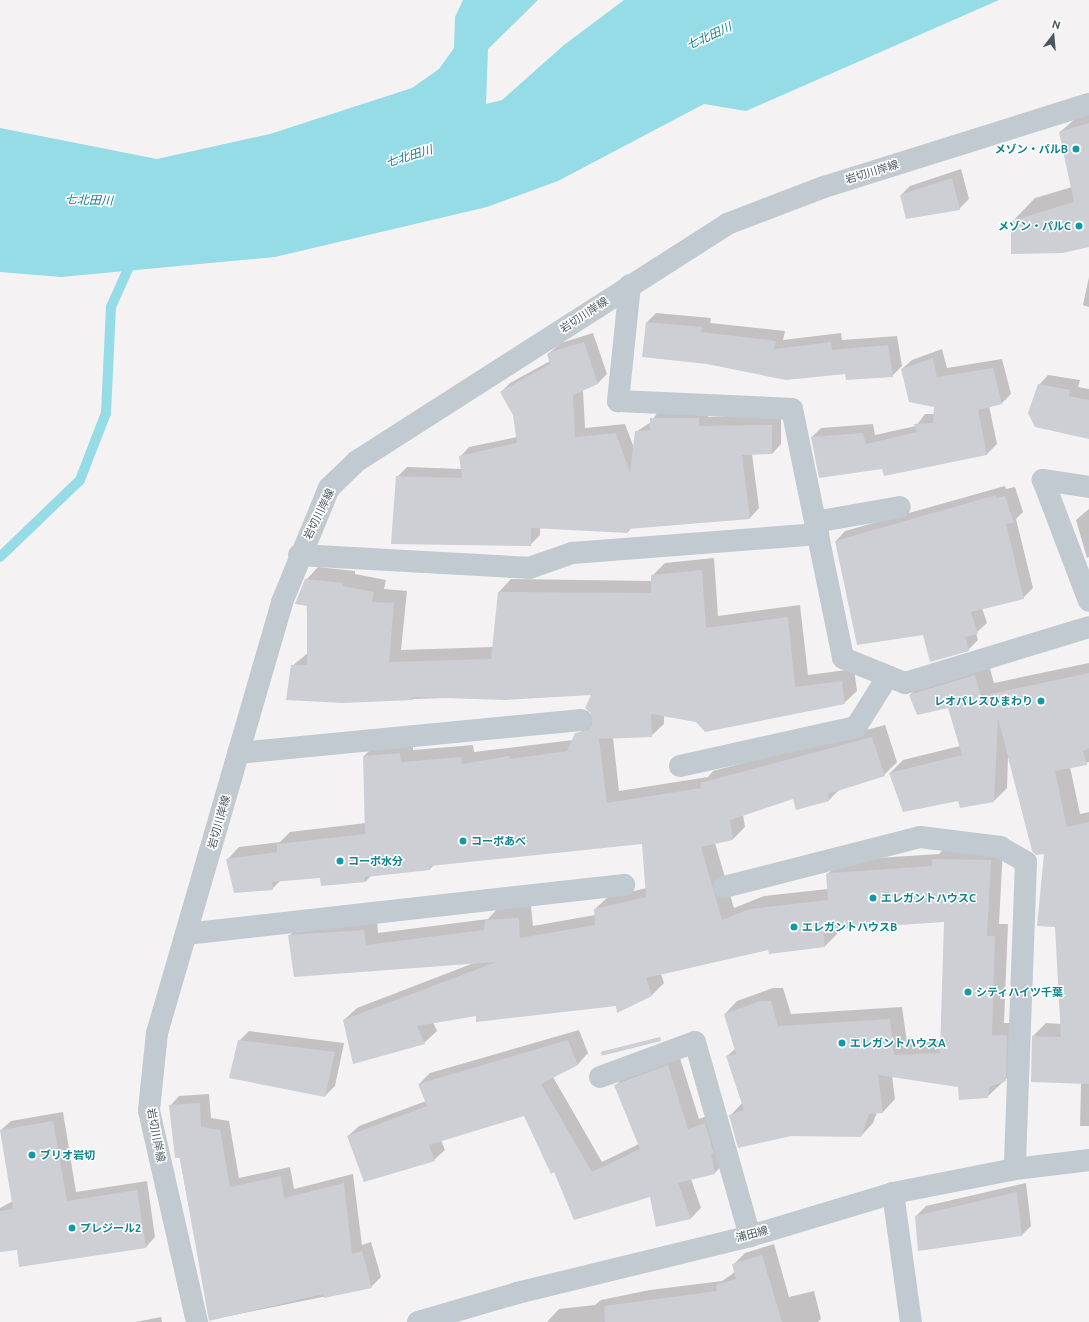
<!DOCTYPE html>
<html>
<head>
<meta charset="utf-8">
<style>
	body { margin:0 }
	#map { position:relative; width:1089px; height:1322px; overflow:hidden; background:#f4f2f3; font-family:Ubuntu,"Noto Sans JP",sans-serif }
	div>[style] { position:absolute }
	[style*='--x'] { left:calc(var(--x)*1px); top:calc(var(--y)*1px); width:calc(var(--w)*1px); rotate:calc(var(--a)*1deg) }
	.water>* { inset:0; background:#96dce7 }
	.shadow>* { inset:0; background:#0003 }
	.stream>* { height:10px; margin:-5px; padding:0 5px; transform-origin:5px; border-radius:5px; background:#96dce7 }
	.building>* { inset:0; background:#cdcfd4; transform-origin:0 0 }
	.minor>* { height:22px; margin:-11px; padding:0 11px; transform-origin:11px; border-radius:11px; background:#c1cad0 }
	.dots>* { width:11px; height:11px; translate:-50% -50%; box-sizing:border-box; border:2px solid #fff; border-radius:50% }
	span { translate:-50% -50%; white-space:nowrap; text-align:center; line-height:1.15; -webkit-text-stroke:3px #fff; paint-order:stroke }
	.culture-label { font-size:11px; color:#0d838f; font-weight:700 }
	.right { translate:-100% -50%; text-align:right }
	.left { translate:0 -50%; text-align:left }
	.street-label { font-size:11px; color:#4b575f }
	.water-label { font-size:12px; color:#168090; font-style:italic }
	.north { position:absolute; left:1033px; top:16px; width:40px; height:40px; -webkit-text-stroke:3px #fff; paint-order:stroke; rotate:16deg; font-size:11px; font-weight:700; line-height:16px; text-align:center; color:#4b575f }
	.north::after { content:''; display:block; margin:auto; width:14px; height:18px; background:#4b575f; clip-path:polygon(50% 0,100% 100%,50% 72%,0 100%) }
</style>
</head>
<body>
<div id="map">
	<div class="water">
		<i style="clip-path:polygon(463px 0,538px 0,488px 49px,486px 104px,502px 100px,564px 45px,624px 0,999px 0,746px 111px,704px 104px,558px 181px,487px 207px,275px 257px,61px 277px,0 272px,0 128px,157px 159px,270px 134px,412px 88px,439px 69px,454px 48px,455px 17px)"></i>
	</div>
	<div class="shadow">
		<i style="clip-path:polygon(1089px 107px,1089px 246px,1012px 222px,1035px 198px,1072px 187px,1060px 132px)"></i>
		<i style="clip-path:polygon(961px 169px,969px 199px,959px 209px,901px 195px,910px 186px)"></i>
		<i style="clip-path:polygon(1089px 277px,1089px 307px,1083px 305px)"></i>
		<i style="clip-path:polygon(656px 313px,711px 318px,710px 323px,785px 331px,783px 340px,841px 333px,842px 340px,897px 336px,902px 366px,892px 376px,846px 373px,646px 323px)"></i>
		<i style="clip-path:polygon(593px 333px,607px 374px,598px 383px,583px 390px,585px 428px,625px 424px,634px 448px,636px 432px,651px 422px,660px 409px,708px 409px,708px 417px,781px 416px,781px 444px,772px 454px,752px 454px,759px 508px,750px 518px,631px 528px,628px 532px,540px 527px,540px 535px,530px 545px,397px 477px,407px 467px,462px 469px,460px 457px,469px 447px,517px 437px,514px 415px,501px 392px,510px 383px,550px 361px,548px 354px,561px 343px)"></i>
		<i style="clip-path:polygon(942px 349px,947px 368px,1002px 359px,1011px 394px,1002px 403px,989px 406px,997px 444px,987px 454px,885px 474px,883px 468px,812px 437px,821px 428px,873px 424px,875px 435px,916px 426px,925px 414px,934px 414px,935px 406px,902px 369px,912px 360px)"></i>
		<i style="clip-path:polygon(1048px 375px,1080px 380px,1078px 387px,1089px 389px,1089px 437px,1039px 385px)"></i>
		<i style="clip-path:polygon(1005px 486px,1006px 489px,1015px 487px,1023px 512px,1016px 519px,1033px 588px,1023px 598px,982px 608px,987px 623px,976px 633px,978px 640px,968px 650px,923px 634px,836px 541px,845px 531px)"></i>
		<i style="clip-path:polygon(1089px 509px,1089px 557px,1087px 558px,1076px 520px)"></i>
		<i style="clip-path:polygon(714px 558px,718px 616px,800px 605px,808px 675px,854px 669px,857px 691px,844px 703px,696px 721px,664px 715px,664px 724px,651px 736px,613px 738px,619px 791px,708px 777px,713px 771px,885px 725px,897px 762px,884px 775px,840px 789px,829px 800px,794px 797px,743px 815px,745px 827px,733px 839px,715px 843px,734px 908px,764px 896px,828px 889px,827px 874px,845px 860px,939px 854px,946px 847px,1003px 848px,999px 924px,1008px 924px,1004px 1023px,1019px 1023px,1018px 1068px,987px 1097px,959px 1086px,892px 1076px,895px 1099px,883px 1112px,877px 1112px,873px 1123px,861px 1136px,730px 1116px,742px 1103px,727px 1056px,735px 1049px,725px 1014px,737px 1001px,773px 988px,783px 988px,791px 1014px,902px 1007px,907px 1042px,941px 1041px,945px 921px,837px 928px,837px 934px,825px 946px,769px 949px,661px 974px,664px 983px,652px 995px,617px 1005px,477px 1015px,433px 1022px,437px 1031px,424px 1043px,344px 1020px,357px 1008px,474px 963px,289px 936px,302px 923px,377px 918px,378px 933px,488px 919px,499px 907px,531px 906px,533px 926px,595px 915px,595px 909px,608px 897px,647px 888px,643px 843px,435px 864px,430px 869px,371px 876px,365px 882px,321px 877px,281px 880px,272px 889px,227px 860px,239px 847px,280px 842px,290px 832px,366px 823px,364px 756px,377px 743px,413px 741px,413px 750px,473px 745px,474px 752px,573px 740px,593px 720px,593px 694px,412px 699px,292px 666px,308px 653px,306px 580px,318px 567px,355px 571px,355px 574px,386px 580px,384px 589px,407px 591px,401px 650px,493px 647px,499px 592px,511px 579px,652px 581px,652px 576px,665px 563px)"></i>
		<i style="clip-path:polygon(988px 662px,994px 683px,1089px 663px,1089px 762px,1070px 767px,1080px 814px,1089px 812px,1089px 1126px,1080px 1126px,1081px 1083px,1033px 1036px,1046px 1023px,1061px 1024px,1056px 926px,1045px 853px,1008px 756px,1007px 788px,994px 801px,959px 800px,890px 773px,903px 760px,960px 746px,949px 707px,910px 695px,923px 682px)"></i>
		<i style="clip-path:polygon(579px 1030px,588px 1053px,578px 1064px,553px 1077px,602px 1162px,639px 1144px,616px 1085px,626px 1075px,679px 1055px,699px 1119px,715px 1113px,725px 1162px,715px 1173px,691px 1179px,701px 1208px,690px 1219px,651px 1196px,555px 1171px,524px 1115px,441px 1140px,445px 1150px,434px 1160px,348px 1136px,359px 1126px,426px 1101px,419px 1084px,430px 1073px)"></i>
		<i style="clip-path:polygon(249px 1031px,344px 1043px,335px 1086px,325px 1096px,239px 1041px)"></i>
		<i style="clip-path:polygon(209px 1094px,211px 1118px,229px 1121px,239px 1178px,290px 1167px,294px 1189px,353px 1174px,362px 1245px,371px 1242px,381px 1277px,371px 1287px,210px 1320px,170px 1106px,179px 1096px)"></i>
		<i style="clip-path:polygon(63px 1112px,76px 1192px,147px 1181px,155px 1237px,146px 1247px,18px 1249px,0 1239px,0 1208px,13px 1201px,1px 1130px,11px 1121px)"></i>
		<i style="clip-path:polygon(1026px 1183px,1031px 1226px,1021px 1236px,916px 1216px,926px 1206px)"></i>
		<i style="clip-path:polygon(774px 1244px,789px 1297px,814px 1291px,821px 1319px,818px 1322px,547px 1322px,559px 1309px,595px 1305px,601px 1300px,650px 1290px,722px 1281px,735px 1272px,733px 1265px,745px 1253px)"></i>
		<i style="clip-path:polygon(161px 1317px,162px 1322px,136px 1322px)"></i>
	</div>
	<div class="stream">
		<i style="--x:0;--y:557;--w:111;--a:-43.9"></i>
		<i style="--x:80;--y:480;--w:72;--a:-68.8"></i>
		<i style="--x:106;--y:413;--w:106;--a:-87.3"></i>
		<i style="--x:111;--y:307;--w:51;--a:-65.9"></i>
	</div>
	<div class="building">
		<i style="clip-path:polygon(1089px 123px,1089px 247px,1063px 253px,1011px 254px,1011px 221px,1074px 202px,1059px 132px)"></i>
		<i style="clip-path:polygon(952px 178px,960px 210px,906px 219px,900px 195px)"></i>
		<i style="clip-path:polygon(646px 322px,702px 327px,701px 332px,776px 341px,774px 349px,831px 342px,832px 350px,888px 345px,893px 377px,846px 380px,845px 374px,786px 380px,707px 364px,642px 357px)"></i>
		<i style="clip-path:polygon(584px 342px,598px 384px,573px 395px,575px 437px,616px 433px,630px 473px,635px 431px,650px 430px,650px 418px,699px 418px,699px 426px,772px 425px,772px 454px,742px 455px,750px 519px,628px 529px,628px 533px,531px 528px,531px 546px,391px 544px,396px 476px,462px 478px,459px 456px,517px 443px,513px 415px,500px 392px,550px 364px,547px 354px,550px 352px)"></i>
		<i style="clip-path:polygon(933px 358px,937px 377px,993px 368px,1002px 404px,978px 410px,987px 455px,884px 476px,882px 469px,819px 478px,811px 437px,863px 433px,866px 444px,917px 432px,914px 424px,933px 423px,934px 407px,909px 402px,901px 369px)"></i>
		<i style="clip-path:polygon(1038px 384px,1070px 390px,1069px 396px,1089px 400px,1089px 439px,1035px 427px,1028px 413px)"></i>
		<i style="clip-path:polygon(996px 495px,996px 498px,1005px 496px,1014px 523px,1006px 524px,1024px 599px,971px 612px,978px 634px,965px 637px,969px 651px,930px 662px,923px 635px,857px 645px,835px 541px)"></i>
		<i style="clip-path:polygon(702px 570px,706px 628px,788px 617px,795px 687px,842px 681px,845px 704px,705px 732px,696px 722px,651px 714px,652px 737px,599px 739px,607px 803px,701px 788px,700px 783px,872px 737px,885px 776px,828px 794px,829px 801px,796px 810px,793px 799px,730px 820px,733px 840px,701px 847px,722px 920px,750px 909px,828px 900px,826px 874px,831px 873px,932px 866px,932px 859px,991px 860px,987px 936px,995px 936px,992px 1035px,1007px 1035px,1006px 1081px,989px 1087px,988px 1098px,959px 1100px,958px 1087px,878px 1075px,883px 1113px,869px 1114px,861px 1137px,791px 1136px,738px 1148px,729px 1115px,744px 1110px,726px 1056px,736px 1054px,724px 1014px,760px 1001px,771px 1001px,778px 1026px,890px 1019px,894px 1055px,940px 1053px,944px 922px,823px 930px,825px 947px,769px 954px,768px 950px,646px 978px,652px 996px,617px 1013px,616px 1006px,476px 1022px,476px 1016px,417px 1026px,425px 1044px,353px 1064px,343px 1020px,496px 962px,294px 977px,288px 935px,364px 930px,366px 945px,484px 930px,485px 920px,519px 918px,520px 938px,595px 925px,594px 909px,646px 897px,642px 844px,430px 866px,430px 870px,365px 877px,365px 882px,321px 886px,320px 878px,272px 882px,273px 890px,234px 893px,226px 859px,277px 852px,277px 844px,365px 834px,363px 756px,400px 753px,401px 762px,461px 757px,462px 764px,509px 756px,510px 759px,567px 751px,575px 733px,588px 730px,592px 725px,591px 713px,585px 708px,591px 695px,505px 700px,412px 697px,413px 700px,343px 703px,286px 700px,291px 665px,307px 665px,307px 606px,295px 604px,305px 579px,343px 583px,343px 586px,374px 592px,372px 602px,394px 603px,389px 662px,491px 659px,498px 592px,651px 593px,651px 575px)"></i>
		<i style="clip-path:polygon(1089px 673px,1089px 748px,1083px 751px,1087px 765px,1055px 771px,1067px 827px,1089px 822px,1089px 1084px,1031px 1082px,1032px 1036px,1061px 1037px,1055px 927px,1037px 926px,1044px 854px,1036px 855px,1032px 851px,998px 718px,994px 802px,960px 808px,958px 801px,903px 812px,889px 773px,962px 755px,948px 708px,917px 715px,909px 695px,975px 675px,981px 696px)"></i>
		<i style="left:660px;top:1037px;width:4px;height:61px;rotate:76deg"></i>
		<i style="clip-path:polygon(238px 1040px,335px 1052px,325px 1097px,229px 1078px)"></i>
		<i style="clip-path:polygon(568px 1040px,578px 1065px,541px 1084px,592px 1172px,640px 1149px,614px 1085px,668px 1065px,688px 1129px,705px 1123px,714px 1154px,711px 1154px,715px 1174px,678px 1183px,691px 1219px,656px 1227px,650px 1197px,574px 1220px,554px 1172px,551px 1174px,524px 1116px,429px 1145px,435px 1161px,364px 1182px,347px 1136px,427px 1106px,418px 1084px)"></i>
		<i style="clip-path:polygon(200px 1103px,201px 1127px,220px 1130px,230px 1187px,281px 1176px,284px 1198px,344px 1183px,352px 1254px,362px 1251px,372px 1288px,324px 1298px,323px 1294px,209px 1321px,180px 1158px,175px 1158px,169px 1105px)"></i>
		<i style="clip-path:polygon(53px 1121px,67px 1201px,137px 1190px,146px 1248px,19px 1267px,17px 1250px,0 1252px,0 1211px,13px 1209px,0 1130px)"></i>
		<i style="clip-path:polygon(1017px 1192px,1022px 1236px,918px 1251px,915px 1216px)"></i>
		<i style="clip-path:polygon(762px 1255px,782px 1322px,605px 1322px,604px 1306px,717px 1291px,716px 1285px,736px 1279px,732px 1264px)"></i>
	</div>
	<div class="minor">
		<i style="--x:630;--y:285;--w:117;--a:95.9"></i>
		<i style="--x:618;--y:401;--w:174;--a:2.6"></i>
		<i style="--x:792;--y:409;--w:254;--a:78.4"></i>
		<i style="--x:843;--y:658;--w:67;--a:22"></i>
		<i style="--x:905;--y:683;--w:192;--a:-16.9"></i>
		<i style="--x:1089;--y:487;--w:47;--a:-171.3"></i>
		<i style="--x:1043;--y:480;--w:129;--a:69.2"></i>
		<i style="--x:815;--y:522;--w:86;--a:-10"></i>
		<i style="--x:299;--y:555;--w:230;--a:3.2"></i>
		<i style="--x:529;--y:568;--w:46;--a:-19.2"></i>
		<i style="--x:572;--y:553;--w:247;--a:-4.4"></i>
		<i style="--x:238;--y:753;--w:345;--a:-5.5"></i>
		<i style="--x:680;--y:766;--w:180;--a:-12.5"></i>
		<i style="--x:856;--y:727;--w:60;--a:-57.9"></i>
		<i style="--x:724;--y:887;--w:202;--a:-14.3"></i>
		<i style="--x:920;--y:837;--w:81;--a:7.1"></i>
		<i style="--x:1000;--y:847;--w:30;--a:30"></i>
		<i style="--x:1026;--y:862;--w:307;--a:92.1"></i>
		<i style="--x:186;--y:934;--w:441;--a:-6.4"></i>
		<i style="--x:600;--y:1077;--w:101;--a:-20.2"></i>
		<i style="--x:695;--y:1042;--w:202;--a:74.2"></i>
		<i style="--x:893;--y:1193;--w:130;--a:82.1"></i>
		<i style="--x:197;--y:1322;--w:217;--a:-102.8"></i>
		<i style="--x:149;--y:1110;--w:77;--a:-84.1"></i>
		<i style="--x:157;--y:1033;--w:449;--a:-73.8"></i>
		<i style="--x:282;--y:602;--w:123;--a:-67.6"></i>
		<i style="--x:329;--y:488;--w:39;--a:-44"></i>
		<i style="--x:357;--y:461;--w:439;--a:-32.6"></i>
		<i style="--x:727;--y:224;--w:104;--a:-20.9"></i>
		<i style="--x:824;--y:187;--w:278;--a:-17.4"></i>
		<i style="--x:418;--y:1322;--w:103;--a:-16.3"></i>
		<i style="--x:517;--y:1293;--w:240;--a:-13.7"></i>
		<i style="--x:750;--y:1236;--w:149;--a:-16.7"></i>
		<i style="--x:893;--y:1193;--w:124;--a:-11.1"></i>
		<i style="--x:1015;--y:1169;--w:75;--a:-6.9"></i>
	</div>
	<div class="dots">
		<i style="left:1076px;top:149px;background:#0f9aa8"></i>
		<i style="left:1079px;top:226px;background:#0f9aa8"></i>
		<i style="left:1041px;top:701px;background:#0f9aa8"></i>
		<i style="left:463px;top:841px;background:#0f9aa8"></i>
		<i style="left:340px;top:861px;background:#0f9aa8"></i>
		<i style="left:873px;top:898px;background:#0f9aa8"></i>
		<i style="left:794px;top:927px;background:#0f9aa8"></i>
		<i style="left:968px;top:992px;background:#0f9aa8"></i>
		<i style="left:842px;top:1043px;background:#0f9aa8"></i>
		<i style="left:32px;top:1155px;background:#0f9aa8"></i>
		<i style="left:72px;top:1228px;background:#0f9aa8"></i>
	</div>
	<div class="culture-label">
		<span class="right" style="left:1068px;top:149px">メゾン・パルB</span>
		<span class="right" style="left:1071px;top:226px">メゾン・パルC</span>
		<span class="right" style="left:1033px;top:701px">レオパレスひまわり</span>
		<span class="left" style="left:471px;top:841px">コーポあべ</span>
		<span class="left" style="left:348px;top:861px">コーポ水分</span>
		<span class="left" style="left:881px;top:898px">エレガントハウスC</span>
		<span class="left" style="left:802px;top:927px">エレガントハウスB</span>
		<span class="left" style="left:976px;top:992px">シティハイツ千葉</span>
		<span class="left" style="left:850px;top:1043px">エレガントハウスA</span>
		<span class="left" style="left:40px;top:1155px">ブリオ岩切</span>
		<span class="left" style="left:80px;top:1228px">プレジール2</span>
	</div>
	<div class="street-label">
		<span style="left:872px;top:172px;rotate:-17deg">岩切川岸線</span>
		<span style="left:584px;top:315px;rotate:-33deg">岩切川岸線</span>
		<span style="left:319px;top:514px;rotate:-64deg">岩切川岸線</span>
		<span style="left:219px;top:822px;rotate:-74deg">岩切川岸線</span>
		<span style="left:156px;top:1135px;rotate:79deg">岩切川岸線</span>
		<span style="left:752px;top:1234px;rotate:-15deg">浦田線</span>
	</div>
	<div class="water-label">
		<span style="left:709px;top:36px;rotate:-24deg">七北田川</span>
		<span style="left:409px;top:156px;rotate:-17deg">七北田川</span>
		<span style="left:89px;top:200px;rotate:2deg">七北田川</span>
	</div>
	<div class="north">N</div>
</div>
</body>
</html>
